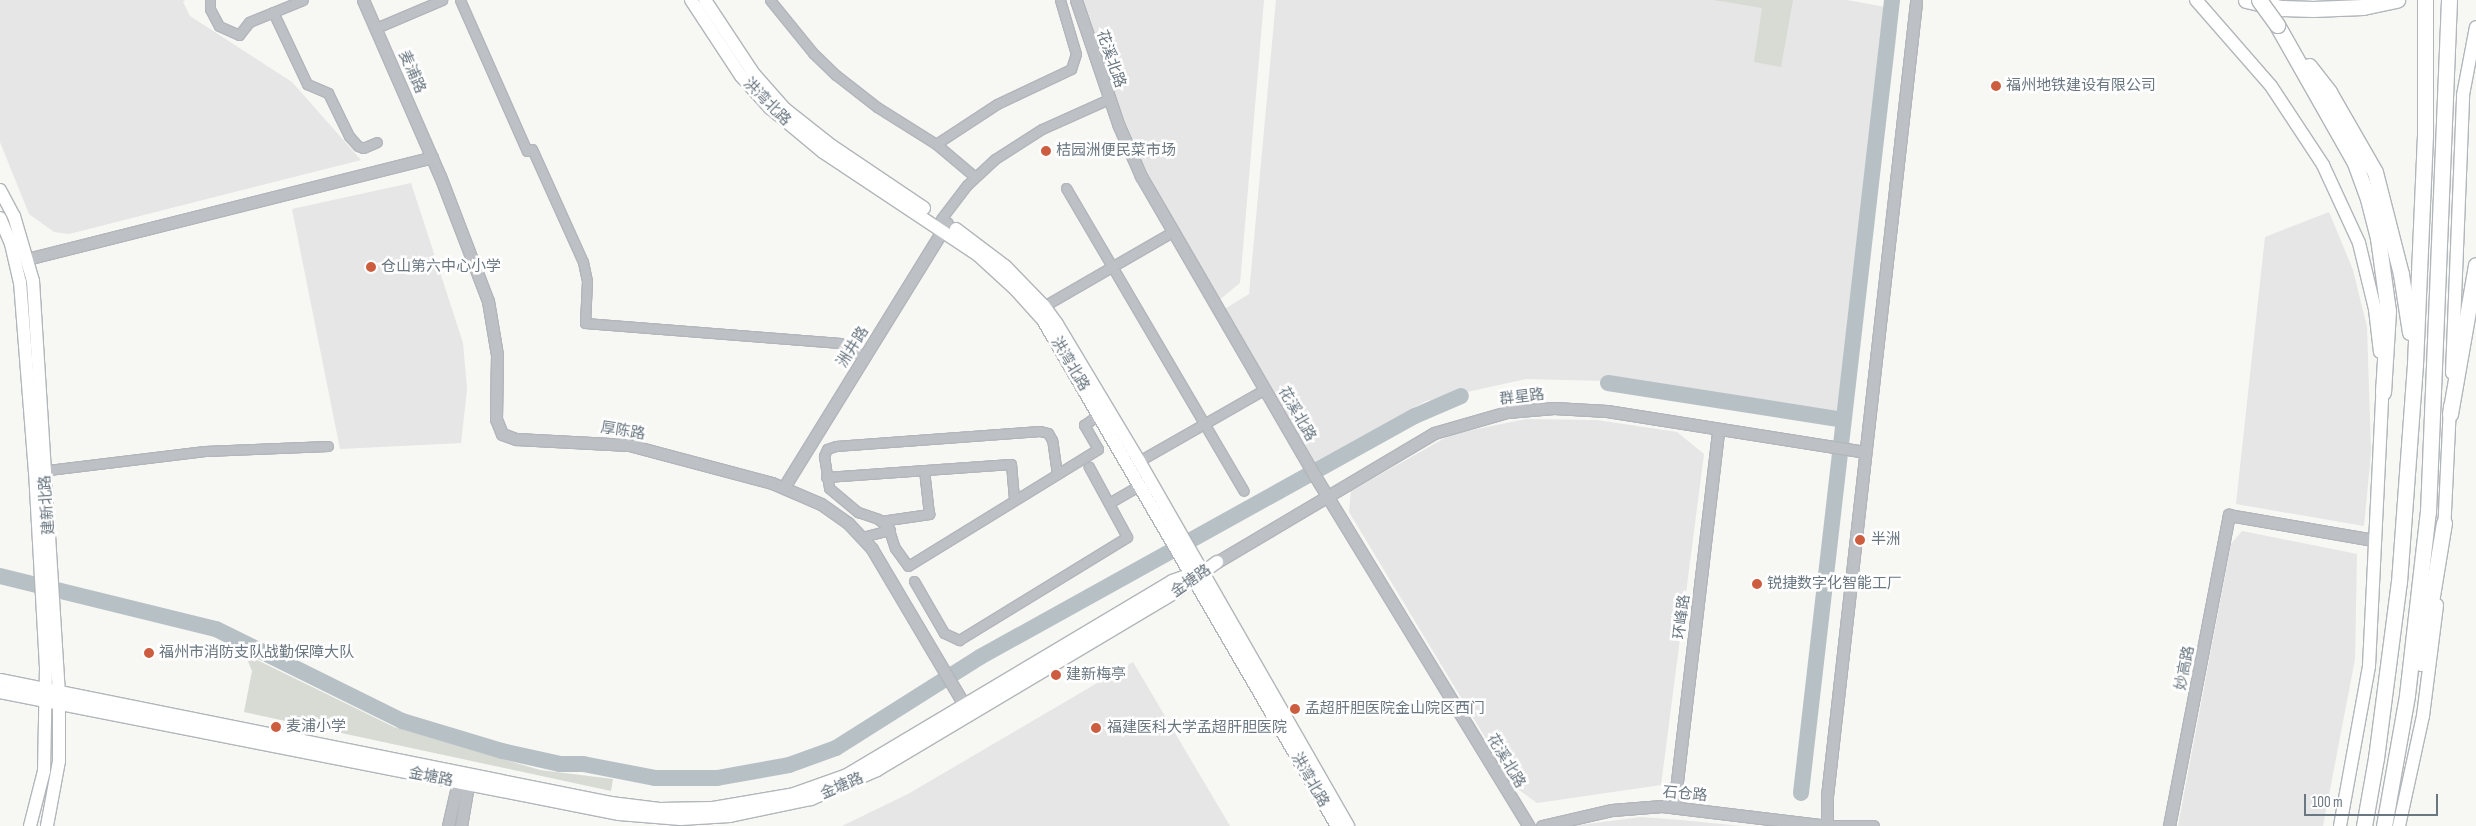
<!DOCTYPE html>
<html>
<head>
<meta charset="utf-8">
<style>
	body { margin:0 }
	#map { position:relative; width:2476px; height:826px; overflow:hidden; background:#f7f7f4; font-family:"Sofia Sans Condensed","Noto Sans SC",sans-serif }
	div>[style] { position:absolute }
	[style*='--x'] { left:calc(var(--x)*1px); top:calc(var(--y)*1px); width:calc(var(--w)*1px); rotate:calc(var(--a)*1deg) }
	.built>* { inset:0; background:#e5e6e5 }
	.green>* { inset:0; background:#d7dbd4 }
	.river>* { height:16px; margin:-8px; padding:0 8px; transform-origin:8px; border-radius:8px; background:#b7c1c5 }
	.roads { filter:drop-shadow(1px 0 #b2b6ba) drop-shadow(-1px 0 #b2b6ba) drop-shadow(0 1px #b2b6ba) drop-shadow(0 -1px #b2b6ba) }
	.minor>* { height:9px; margin:-4.5px; padding:0 4.5px; transform-origin:4.5px; border-radius:4.5px; background:#bdc0c4 }
	.tertiary>* { height:11px; margin:-5.5px; padding:0 5.5px; transform-origin:5.5px; border-radius:5.5px; background:#bdc0c4 }
	.secondary>* { height:12px; margin:-6px; padding:0 6px; transform-origin:6px; border-radius:6px; background:#fff }
	.trunk>* { height:15px; margin:-7.5px; padding:0 7.5px; transform-origin:7.5px; border-radius:7.5px; background:#fff }
	.bridges { filter:drop-shadow(1px 0 #b1b4b7) drop-shadow(-1px 0 #b1b4b7) drop-shadow(0 1px #b1b4b7) drop-shadow(0 -1px #b1b4b7) }
	.trunk-bridge>* { height:15px; margin:-7.5px; padding:0 7.5px; transform-origin:7.5px; border-radius:7.5px; background:#fff }
	.dots>* { width:14px; height:14px; translate:-50% -50%; box-sizing:border-box; border:2px solid #fff; border-radius:50% }
	span { translate:-50% -50%; white-space:nowrap; text-align:center; line-height:1.15; -webkit-text-stroke:5px #fff; paint-order:stroke }
	.street-label { font-size:15px; color:#6a7781 }
	.poi-label { font-size:15px; color:#6a7781 }
	.left { translate:0 -50%; text-align:left }
	.scale { position:absolute; left:2304px; top:794px; width:134px; height:22px; box-sizing:border-box; border:2px solid #6a7781; border-top:0; padding-left:6px; font-size:15px; line-height:18px; white-space:nowrap; color:#6a7781; -webkit-text-stroke:4px #fff; paint-order:stroke }
</style>
</head>
<body>
<div id="map">
	<div class="built">
		<i style="clip-path:polygon(0 0,185px 0,183px 2px,190px 16px,292px 82px,361px 160px,69px 234px,54px 232px,29px 214px,0 142px)"></i>
		<i style="clip-path:polygon(1084px 0,1264px 0,1240px 283px,1218px 301px,1143px 164px,1115px 97px)"></i>
		<i style="clip-path:polygon(1276px 0,1847px 0,1891px 8px,1898px 14px,1896px 40px,1851px 410px,1841px 416px,1607px 381px,1526px 379px,1426px 401px,1315px 462px,1223px 310px,1249px 294px)"></i>
		<i style="clip-path:polygon(411px 183px,463px 343px,467px 389px,461px 443px,340px 449px,292px 209px)"></i>
		<i style="clip-path:polygon(2329px 212px,2353px 270px,2367px 327px,2371px 453px,2364px 526px,2236px 504px,2265px 237px)"></i>
		<i style="clip-path:polygon(1526px 419px,1597px 420px,1677px 432px,1704px 454px,1661px 785px,1537px 803px,1515px 787px,1349px 512px,1351px 491px,1452px 434px)"></i>
		<i style="clip-path:polygon(2242px 531px,2357px 554px,2355px 659px,2323px 826px,2178px 826px,2231px 544px)"></i>
		<i style="clip-path:polygon(1133px 662px,1230px 826px,842px 826px,908px 794px)"></i>
		<i style="clip-path:polygon(1641px 817px,1680px 820px,1742px 826px,1572px 826px)"></i>
	</div>
	<div class="green">
		<i style="clip-path:polygon(1714px 0,1793px 0,1781px 67px,1754px 62px,1762px 8px)"></i>
		<i style="clip-path:polygon(245px 654px,394px 727px,540px 770px,613px 779px,611px 791px,244px 712px,252px 671px)"></i>
	</div>
	<div class="river">
		<i style="--x:1608;--y:383;--w:238;--a:8.9"></i>
		<i style="--x:0;--y:576;--w:222;--a:13.8"></i>
		<i style="--x:216;--y:629;--w:208;--a:26.3"></i>
		<i style="--x:402;--y:721;--w:104;--a:16.7"></i>
		<i style="--x:502;--y:751;--w:59;--a:12.6"></i>
		<i style="--x:560;--y:764;--w:23;--a:0"></i>
		<i style="--x:583;--y:764;--w:73;--a:11"></i>
		<i style="--x:655;--y:778;--w:62;--a:0"></i>
		<i style="--x:717;--y:778;--w:73;--a:-10.2"></i>
		<i style="--x:789;--y:765;--w:50;--a:-19.9"></i>
		<i style="--x:836;--y:748;--w:170;--a:-32.3"></i>
		<i style="--x:980;--y:657;--w:497;--a:-29"></i>
		<i style="--x:1415;--y:416;--w:50;--a:-23.5"></i>
		<i style="--x:1801;--y:793;--w:798;--a:-83.45"></i>
	</div>
	<div class="roads">
		<div class="minor">
			<i style="--x:210;--y:0;--w:9;--a:90"></i>
			<i style="--x:210;--y:9;--w:19;--a:62"></i>
			<i style="--x:219;--y:26;--w:22;--a:24"></i>
			<i style="--x:239;--y:35;--w:16;--a:-52"></i>
			<i style="--x:249;--y:22;--w:58;--a:-22.2"></i>
			<i style="--x:460;--y:0;--w:165;--a:66.1"></i>
			<i style="--x:527;--y:151;--w:5;--a:-22"></i>
			<i style="--x:532;--y:149;--w:124;--a:65.7"></i>
			<i style="--x:583;--y:262;--w:19;--a:78"></i>
			<i style="--x:587;--y:281;--w:42;--a:92.7"></i>
			<i style="--x:585;--y:323;--w:256;--a:4.5"></i>
			<i style="--x:840;--y:343;--w:28;--a:30"></i>
			<i style="--x:770;--y:0;--w:68;--a:50.9"></i>
			<i style="--x:813;--y:53;--w:32;--a:44"></i>
			<i style="--x:836;--y:75;--w:52;--a:38"></i>
			<i style="--x:877;--y:107;--w:70;--a:32.1"></i>
			<i style="--x:936;--y:144;--w:51;--a:40.2"></i>
			<i style="--x:273;--y:12;--w:80;--a:64.7"></i>
			<i style="--x:307;--y:84;--w:23;--a:23"></i>
			<i style="--x:328;--y:93;--w:48;--a:64"></i>
			<i style="--x:349;--y:136;--w:13;--a:48"></i>
			<i style="--x:358;--y:146;--w:5;--a:22"></i>
			<i style="--x:363;--y:148;--w:15;--a:-23"></i>
			<i style="--x:376;--y:28;--w:72;--a:-23"></i>
			<i style="--x:936;--y:144;--w:73;--a:-33.3"></i>
			<i style="--x:997;--y:104;--w:82;--a:-25.3"></i>
			<i style="--x:1071;--y:69;--w:16;--a:-72"></i>
			<i style="--x:1076;--y:54;--w:56;--a:-106.5"></i>
			<i style="--x:1066;--y:188;--w:351;--a:59.6"></i>
			<i style="--x:941;--y:219;--w:43;--a:-52.6"></i>
			<i style="--x:967;--y:185;--w:38;--a:-43"></i>
			<i style="--x:995;--y:159;--w:56;--a:-32.6"></i>
			<i style="--x:1042;--y:129;--w:73;--a:-24.1"></i>
			<i style="--x:1044;--y:306;--w:150;--a:-30"></i>
			<i style="--x:1139;--y:461;--w:145;--a:-29.7"></i>
			<i style="--x:40;--y:471;--w:166;--a:-6.9"></i>
			<i style="--x:205;--y:451;--w:123;--a:-2.3"></i>
			<i style="--x:1057;--y:474;--w:34;--a:-98"></i>
			<i style="--x:1052;--y:440;--w:8;--a:-120"></i>
			<i style="--x:1048;--y:433;--w:8;--a:-166"></i>
			<i style="--x:1040;--y:431;--w:205;--a:175.8"></i>
			<i style="--x:836;--y:446;--w:9;--a:162"></i>
			<i style="--x:827;--y:449;--w:8;--a:113"></i>
			<i style="--x:824;--y:456;--w:32;--a:81"></i>
			<i style="--x:829;--y:488;--w:38;--a:40"></i>
			<i style="--x:858;--y:512;--w:21;--a:19"></i>
			<i style="--x:878;--y:519;--w:13;--a:39"></i>
			<i style="--x:888;--y:527;--w:22;--a:72"></i>
			<i style="--x:895;--y:548;--w:22;--a:54"></i>
			<i style="--x:908;--y:566;--w:223;--a:-31.6"></i>
			<i style="--x:1098;--y:449;--w:28;--a:-120"></i>
			<i style="--x:1084;--y:425;--w:19;--a:-35"></i>
			<i style="--x:826;--y:477;--w:185;--a:-4"></i>
			<i style="--x:1011;--y:464;--w:36;--a:85"></i>
			<i style="--x:1109;--y:503;--w:36;--a:-30"></i>
			<i style="--x:881;--y:521;--w:49;--a:-8.3"></i>
			<i style="--x:929;--y:514;--w:44;--a:-96.5"></i>
			<i style="--x:862;--y:537;--w:29;--a:-14"></i>
			<i style="--x:914;--y:581;--w:60;--a:60"></i>
			<i style="--x:944;--y:633;--w:17;--a:25"></i>
			<i style="--x:959;--y:640;--w:197;--a:-31.5"></i>
			<i style="--x:1127;--y:537;--w:80;--a:-118.5"></i>
		</div>
		<div class="tertiary">
			<i style="--x:363;--y:0;--w:192;--a:66.4"></i>
			<i style="--x:440;--y:176;--w:134;--a:69"></i>
			<i style="--x:488;--y:301;--w:55;--a:80.5"></i>
			<i style="--x:497;--y:355;--w:64;--a:90.9"></i>
			<i style="--x:496;--y:419;--w:16;--a:68"></i>
			<i style="--x:502;--y:434;--w:15;--a:20"></i>
			<i style="--x:516;--y:439;--w:113;--a:3"></i>
			<i style="--x:629;--y:445;--w:148;--a:14.9"></i>
			<i style="--x:772;--y:483;--w:53;--a:23.2"></i>
			<i style="--x:821;--y:504;--w:33;--a:35"></i>
			<i style="--x:848;--y:523;--w:35;--a:47"></i>
			<i style="--x:872;--y:549;--w:182;--a:59.4"></i>
			<i style="--x:1076;--y:0;--w:133;--a:71.2"></i>
			<i style="--x:1119;--y:126;--w:55;--a:66.3"></i>
			<i style="--x:1141;--y:176;--w:347;--a:59.9"></i>
			<i style="--x:1315;--y:476;--w:410;--a:58.6"></i>
			<i style="--x:19;--y:261;--w:426;--a:-14.1"></i>
			<i style="--x:784;--y:487;--w:310;--a:-58.3"></i>
			<i style="--x:1217;--y:562;--w:252;--a:-30.7"></i>
			<i style="--x:1434;--y:433;--w:76;--a:-16"></i>
			<i style="--x:1507;--y:412;--w:47;--a:-4.9"></i>
			<i style="--x:1554;--y:408;--w:53;--a:3.2"></i>
			<i style="--x:1607;--y:411;--w:261;--a:9"></i>
			<i style="--x:1674;--y:807;--w:380;--a:-83.3"></i>
			<i style="--x:448;--y:826;--w:45;--a:-77.2"></i>
			<i style="--x:461;--y:826;--w:42;--a:-80.3"></i>
			<i style="--x:1542;--y:826;--w:72;--a:-12.9"></i>
			<i style="--x:1612;--y:810;--w:50;--a:-4.6"></i>
			<i style="--x:1662;--y:806;--w:167;--a:6.9"></i>
			<i style="--x:1827;--y:826;--w:30;--a:-90"></i>
			<i style="--x:1827;--y:796;--w:799;--a:-83.6"></i>
			<i style="--x:1827;--y:826;--w:46;--a:0"></i>
			<i style="--x:2169;--y:826;--w:317;--a:-79.1"></i>
			<i style="--x:2229;--y:515;--w:147;--a:9.8"></i>
		</div>
		<div class="secondary">
			<i style="--x:691;--y:0;--w:91;--a:56.7"></i>
			<i style="--x:741;--y:76;--w:43;--a:47.8"></i>
			<i style="--x:770;--y:108;--w:69;--a:39.7"></i>
			<i style="--x:823;--y:152;--w:186;--a:33.6"></i>
			<i style="--x:978;--y:255;--w:52;--a:42.6"></i>
			<i style="--x:1016;--y:290;--w:40;--a:48"></i>
			<i style="--x:1043;--y:320;--w:585;--a:59.84"></i>
			<i style="--x:705;--y:0;--w:89;--a:56.5"></i>
			<i style="--x:754;--y:74;--w:47;--a:48.5"></i>
			<i style="--x:785;--y:109;--w:60;--a:38.2"></i>
			<i style="--x:832;--y:146;--w:111;--a:34"></i>
			<i style="--x:2196;--y:0;--w:114;--a:48.9"></i>
			<i style="--x:2271;--y:86;--w:95;--a:56.6"></i>
			<i style="--x:2323;--y:165;--w:86;--a:65.2"></i>
			<i style="--x:2359;--y:243;--w:68;--a:76.4"></i>
			<i style="--x:2375;--y:309;--w:43;--a:83.4"></i>
			<i style="--x:0;--y:190;--w:30;--a:62"></i>
			<i style="--x:14;--y:216;--w:68;--a:73.7"></i>
			<i style="--x:33;--y:281;--w:413;--a:86.4"></i>
			<i style="--x:59;--y:693;--w:68;--a:90"></i>
			<i style="--x:59;--y:761;--w:66;--a:100.5"></i>
			<i style="--x:0;--y:218;--w:28;--a:67"></i>
			<i style="--x:11;--y:244;--w:39;--a:77"></i>
			<i style="--x:20;--y:282;--w:190;--a:85.5"></i>
			<i style="--x:35;--y:471;--w:197;--a:86.8"></i>
			<i style="--x:46;--y:668;--w:103;--a:91.1"></i>
			<i style="--x:44;--y:771;--w:57;--a:104.3"></i>
			<i style="--x:956;--y:229;--w:61;--a:37.1"></i>
			<i style="--x:1005;--y:266;--w:56;--a:45.7"></i>
			<i style="--x:1044;--y:306;--w:22;--a:54"></i>
			<i style="--x:1057;--y:324;--w:160;--a:59.1"></i>
			<i style="--x:1139;--y:461;--w:421;--a:60.2"></i>
			<i style="--x:2452;--y:373;--w:278;--a:-87.7"></i>
			<i style="--x:2463;--y:95;--w:69;--a:-79.2"></i>
			<i style="--x:2444;--y:533;--w:127;--a:-87.3"></i>
			<i style="--x:0;--y:680;--w:623;--a:11.38"></i>
			<i style="--x:611;--y:803;--w:49;--a:7"></i>
			<i style="--x:660;--y:809;--w:53;--a:-1.1"></i>
			<i style="--x:713;--y:808;--w:82;--a:-9.8"></i>
			<i style="--x:794;--y:794;--w:56;--a:-19.7"></i>
			<i style="--x:847;--y:775;--w:378;--a:-30.8"></i>
			<i style="--x:1172;--y:581;--w:24;--a:-19"></i>
			<i style="--x:0;--y:692;--w:631;--a:11.15"></i>
			<i style="--x:619;--y:814;--w:62;--a:4.6"></i>
			<i style="--x:681;--y:819;--w:49;--a:-3.5"></i>
			<i style="--x:730;--y:816;--w:83;--a:-11.9"></i>
			<i style="--x:811;--y:799;--w:72;--a:-23.7"></i>
			<i style="--x:877;--y:770;--w:348;--a:-30.8"></i>
			<i style="--x:1176;--y:592;--w:51;--a:-36.2"></i>
			<i style="--x:2340;--y:826;--w:163;--a:-79.7"></i>
			<i style="--x:2369;--y:666;--w:282;--a:-87.2"></i>
			<i style="--x:2399;--y:826;--w:113;--a:-77.7"></i>
			<i style="--x:2423;--y:716;--w:112;--a:-82.8"></i>
		</div>
		<div class="trunk">
			<i style="--x:2246;--y:0;--w:37;--a:13"></i>
			<i style="--x:2282;--y:8;--w:31;--a:2"></i>
			<i style="--x:2313;--y:9;--w:50;--a:-2.3"></i>
			<i style="--x:2363;--y:7;--w:35;--a:-12"></i>
			<i style="--x:2277;--y:25;--w:159;--a:60.5"></i>
			<i style="--x:2355;--y:163;--w:38;--a:70"></i>
			<i style="--x:2368;--y:199;--w:40;--a:75.6"></i>
			<i style="--x:2378;--y:238;--w:74;--a:82.2"></i>
			<i style="--x:2388;--y:311;--w:81;--a:93.5"></i>
			<i style="--x:2309;--y:66;--w:33;--a:52"></i>
			<i style="--x:2329;--y:92;--w:92;--a:60.1"></i>
			<i style="--x:2375;--y:172;--w:105;--a:75.7"></i>
			<i style="--x:2401;--y:274;--w:59;--a:81.2"></i>
			<i style="--x:2450;--y:414;--w:151;--a:-80.1"></i>
			<i style="--x:2421;--y:663;--w:142;--a:-80.7"></i>
			<i style="--x:2364;--y:826;--w:69;--a:-80"></i>
			<i style="--x:2376;--y:758;--w:177;--a:-82.6"></i>
			<i style="--x:2399;--y:582;--w:219;--a:-85.8"></i>
			<i style="--x:2415;--y:364;--w:229;--a:-87.5"></i>
			<i style="--x:2425;--y:135;--w:135;--a:-90"></i>
			<i style="--x:2384;--y:826;--w:133;--a:-80"></i>
			<i style="--x:2407;--y:695;--w:184;--a:-83.5"></i>
			<i style="--x:2428;--y:512;--w:512;--a:-87.65"></i>
		</div>
	</div>
	<div class="bridges">
		<div class="trunk-bridge">
			<i style="--x:2259;--y:0;--w:31;--a:54"></i>
		</div>
	</div>
	<div class="dots">
		<i style="left:1996px;top:86px;background:#cd5d3f"></i>
		<i style="left:1046px;top:151px;background:#cd5d3f"></i>
		<i style="left:371px;top:267px;background:#cd5d3f"></i>
		<i style="left:1860px;top:540px;background:#cd5d3f"></i>
		<i style="left:1757px;top:584px;background:#cd5d3f"></i>
		<i style="left:149px;top:653px;background:#cd5d3f"></i>
		<i style="left:1056px;top:675px;background:#cd5d3f"></i>
		<i style="left:1295px;top:709px;background:#cd5d3f"></i>
		<i style="left:276px;top:727px;background:#cd5d3f"></i>
		<i style="left:1096px;top:728px;background:#cd5d3f"></i>
	</div>
	<div class="street-label">
		<span style="left:1111px;top:59px;rotate:71deg">花溪北路</span>
		<span style="left:412px;top:72px;rotate:66deg">麦浦路</span>
		<span style="left:767px;top:102px;rotate:45deg">洪湾北路</span>
		<span style="left:853px;top:347px;rotate:-58deg">洲井路</span>
		<span style="left:1070px;top:364px;rotate:59deg">洪湾北路</span>
		<span style="left:1522px;top:397px;rotate:-7deg">群星路</span>
		<span style="left:1297px;top:414px;rotate:60deg">花溪北路</span>
		<span style="left:623px;top:431px;rotate:9deg">厚陈路</span>
		<span style="left:47px;top:505px;rotate:-94deg">建新北路</span>
		<span style="left:1191px;top:581px;rotate:-35deg">金塘路</span>
		<span style="left:1682px;top:617px;rotate:-83deg">环峰路</span>
		<span style="left:2185px;top:668px;rotate:-79deg">妙高路</span>
		<span style="left:1506px;top:761px;rotate:59deg">花溪北路</span>
		<span style="left:431px;top:777px;rotate:11deg">金塘路</span>
		<span style="left:1310px;top:780px;rotate:60deg">洪湾北路</span>
		<span style="left:842px;top:786px;rotate:-23deg">金塘路</span>
		<span style="left:1685px;top:794px;rotate:5deg">石仓路</span>
	</div>
	<div class="poi-label">
		<span class="left" style="left:2006px;top:86px">福州地铁建设有限公司</span>
		<span class="left" style="left:1056px;top:151px">桔园洲便民菜市场</span>
		<span class="left" style="left:381px;top:267px">仓山第六中心小学</span>
		<span class="left" style="left:1871px;top:540px">半洲</span>
		<span class="left" style="left:1767px;top:584px">锐捷数字化智能工厂</span>
		<span class="left" style="left:159px;top:653px">福州市消防支队战勤保障大队</span>
		<span class="left" style="left:1066px;top:675px">建新梅亭</span>
		<span class="left" style="left:1305px;top:709px">孟超肝胆医院金山院区西门</span>
		<span class="left" style="left:286px;top:727px">麦浦小学</span>
		<span class="left" style="left:1107px;top:728px">福建医科大学孟超肝胆医院</span>
	</div>
	<div class="scale">100 m</div>
</div>
</body>
</html>
